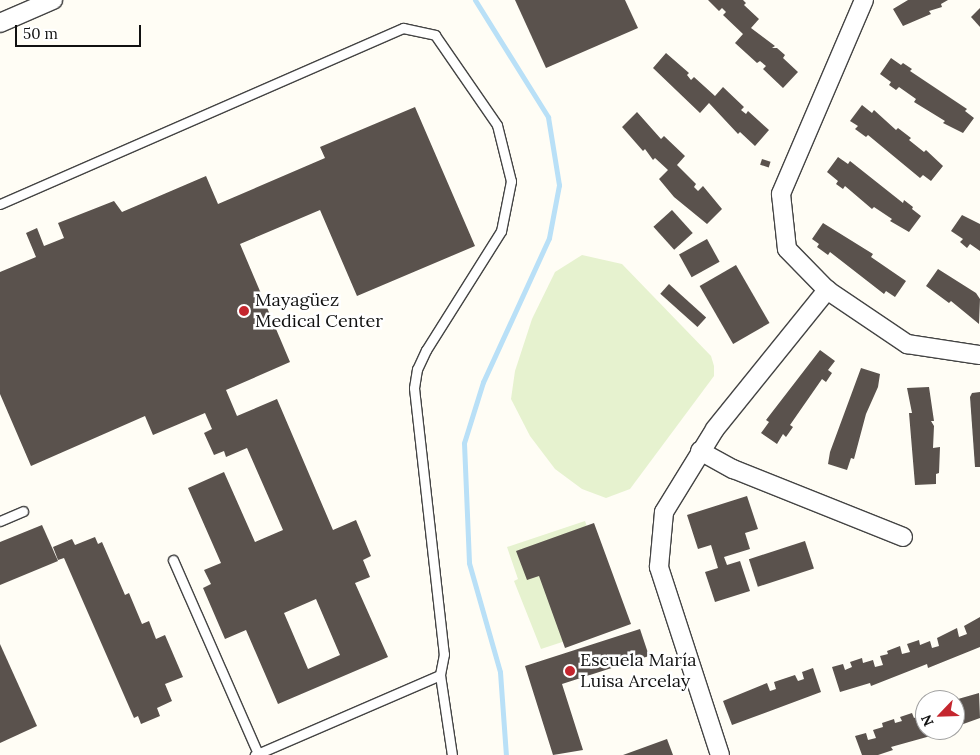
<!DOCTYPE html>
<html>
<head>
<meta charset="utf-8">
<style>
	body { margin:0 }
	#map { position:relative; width:980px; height:755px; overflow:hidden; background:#fffdf5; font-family:Lora,serif }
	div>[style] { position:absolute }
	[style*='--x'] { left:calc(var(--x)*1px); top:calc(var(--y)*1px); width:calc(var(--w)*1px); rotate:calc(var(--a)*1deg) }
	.pitch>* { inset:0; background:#e6f2cf }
	.stream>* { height:5px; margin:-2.5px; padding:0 2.5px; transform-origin:2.5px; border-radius:2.5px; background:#b9e0f7 }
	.building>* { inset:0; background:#5a524d; transform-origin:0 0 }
	.roads { filter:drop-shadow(1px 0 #444) drop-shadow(-1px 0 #444) drop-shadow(0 1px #444) drop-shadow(0 -1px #444) }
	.lane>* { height:9px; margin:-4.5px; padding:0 4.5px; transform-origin:4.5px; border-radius:4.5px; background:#fff }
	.street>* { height:18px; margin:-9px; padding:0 9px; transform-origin:9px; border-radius:9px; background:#fff }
	.dots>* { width:14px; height:14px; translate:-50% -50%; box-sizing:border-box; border:2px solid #fff; border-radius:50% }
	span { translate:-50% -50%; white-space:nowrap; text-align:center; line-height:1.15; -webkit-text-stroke:5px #fff; paint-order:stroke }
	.poi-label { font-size:18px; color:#111 }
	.left { translate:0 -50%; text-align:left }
	.north { position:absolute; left:915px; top:690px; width:50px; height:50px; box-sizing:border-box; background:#fff; border:1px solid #a0a0a0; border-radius:50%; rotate:246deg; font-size:14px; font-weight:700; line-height:20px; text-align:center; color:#111 }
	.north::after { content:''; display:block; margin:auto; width:18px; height:22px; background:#c4262e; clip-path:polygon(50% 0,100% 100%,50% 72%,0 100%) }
	.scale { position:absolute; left:15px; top:25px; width:126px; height:22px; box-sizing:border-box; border:2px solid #111; border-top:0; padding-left:6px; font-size:15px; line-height:18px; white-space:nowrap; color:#111; -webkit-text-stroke:4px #fff; paint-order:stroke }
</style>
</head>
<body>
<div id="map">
	<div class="pitch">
		<i style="clip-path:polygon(582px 255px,622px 264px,711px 356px,714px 366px,714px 376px,630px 489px,606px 498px,582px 489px,555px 469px,530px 436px,511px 399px,515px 371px,532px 319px,555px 272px)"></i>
		<i style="clip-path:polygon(585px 521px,620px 623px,541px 649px,514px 581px,518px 579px,507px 547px)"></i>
	</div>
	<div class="stream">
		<i style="--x:475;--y:0;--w:138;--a:58"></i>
		<i style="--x:548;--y:117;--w:69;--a:80.8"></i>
		<i style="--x:559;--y:185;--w:54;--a:100.7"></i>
		<i style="--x:549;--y:238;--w:158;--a:114.6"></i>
		<i style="--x:483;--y:382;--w:64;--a:107.3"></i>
		<i style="--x:464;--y:443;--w:120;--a:87.6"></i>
		<i style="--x:469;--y:563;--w:113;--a:74.1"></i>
		<i style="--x:500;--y:672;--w:83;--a:85.9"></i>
	</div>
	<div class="building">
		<i style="clip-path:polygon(515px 0,625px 0,638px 28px,546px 68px)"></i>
		<i style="clip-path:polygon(708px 0,743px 0,746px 3px,744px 5px,759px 19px,751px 28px,775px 46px,772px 48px,777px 48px,785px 55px,783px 58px,798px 72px,783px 88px,763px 69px,766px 66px,760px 61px,757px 63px,735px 43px,743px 34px,723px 15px,726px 12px,722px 8px,719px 11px)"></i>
		<i style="clip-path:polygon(908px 0,948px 0,941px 4px,942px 7px,929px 11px,931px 14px,903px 26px,893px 9px)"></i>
		<i style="clip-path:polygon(980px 8px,980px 27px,971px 17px)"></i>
		<i style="clip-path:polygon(666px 53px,689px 73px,687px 75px,691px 80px,694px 77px,715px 96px,723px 87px,744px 107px,741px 110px,746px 114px,748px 111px,769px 130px,755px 146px,740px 132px,738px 134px,709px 103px,700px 113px,653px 68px)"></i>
		<i style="clip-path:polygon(891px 58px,901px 65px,903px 63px,912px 69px,910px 71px,967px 109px,965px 111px,974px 118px,963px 133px,943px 123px,945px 121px,914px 102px,916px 99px,899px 87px,896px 90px,889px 85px,891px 82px,880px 74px)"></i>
		<i style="clip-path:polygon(862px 105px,872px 113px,874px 110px,896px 130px,898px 128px,911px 138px,909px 140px,924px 152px,926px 150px,943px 166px,931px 181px,923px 175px,920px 178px,868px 135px,866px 137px,855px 129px,858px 126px,850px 121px)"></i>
		<i style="clip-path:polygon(evenodd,415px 107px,475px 246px,357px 296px,320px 210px,240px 244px,290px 362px,226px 390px,237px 416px,277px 399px,333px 530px,356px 520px,371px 556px,363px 560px,370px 577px,355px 583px,388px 657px,278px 704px,246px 630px,225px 639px,203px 588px,211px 584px,204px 570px,221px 563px,188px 488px,224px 472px,255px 542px,283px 530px,247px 448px,226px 457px,224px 451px,214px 455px,204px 433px,212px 429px,205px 413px,153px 435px,145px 416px,31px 466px,0 394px,0 272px,36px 257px,26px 233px,37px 228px,44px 246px,64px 238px,58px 223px,114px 201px,122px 212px,206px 176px,218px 204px,325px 158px,320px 147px,415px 107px,316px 599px,340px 655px,308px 669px,284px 613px,316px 599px)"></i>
		<i style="clip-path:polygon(637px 112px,661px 139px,664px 136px,685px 156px,677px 165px,696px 184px,694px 187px,698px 191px,703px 186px,722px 209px,707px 224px,674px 197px,659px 179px,668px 170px,655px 158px,653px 160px,645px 149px,643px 151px,622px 127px)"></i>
		<i style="clip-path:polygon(838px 157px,848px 164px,850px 161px,903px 203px,904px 200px,913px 207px,912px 209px,921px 216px,909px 232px,890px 221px,892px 219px,874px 207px,872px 209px,845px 186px,843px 189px,836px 184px,838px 181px,827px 172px)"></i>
		<i style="left:762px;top:159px;width:9px;height:6px;rotate:18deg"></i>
		<i style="left:672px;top:210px;width:31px;height:25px;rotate:48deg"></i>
		<i style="clip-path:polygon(962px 215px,980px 224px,980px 251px,970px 244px,967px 248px,960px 242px,963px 239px,951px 231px)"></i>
		<i style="clip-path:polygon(823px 223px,873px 254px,871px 257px,906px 281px,895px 297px,886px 291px,884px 294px,830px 252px,828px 255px,817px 247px,819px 244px,812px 239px)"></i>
		<i style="left:707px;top:239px;width:26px;height:32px;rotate:61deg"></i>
		<i style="left:736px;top:265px;width:67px;height:42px;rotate:60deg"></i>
		<i style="clip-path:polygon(938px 269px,976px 293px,980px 299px,979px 324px,951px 301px,949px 303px,926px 286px)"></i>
		<i style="left:669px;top:284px;width:50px;height:13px;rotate:42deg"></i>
		<i style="clip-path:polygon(820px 350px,835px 361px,828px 370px,832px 373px,826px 382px,822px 379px,790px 425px,793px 427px,786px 437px,783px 434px,777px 444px,761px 433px,769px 422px,766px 420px)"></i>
		<i style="clip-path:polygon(861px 368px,880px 374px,878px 387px,866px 414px,854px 459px,851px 458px,847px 470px,828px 464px,830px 452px)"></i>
		<i style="clip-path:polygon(929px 387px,934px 421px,931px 421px,934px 426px,933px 448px,940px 447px,939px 473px,936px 474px,936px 484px,915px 485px,909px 413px,912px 413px,907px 388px)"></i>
		<i style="clip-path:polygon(980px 392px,980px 467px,975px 467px,970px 397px,972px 393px)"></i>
		<i style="clip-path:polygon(747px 496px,758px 529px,745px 533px,750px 549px,724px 557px,727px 565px,740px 561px,750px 591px,715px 602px,705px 572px,718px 568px,711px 545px,698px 549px,687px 515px)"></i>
		<i style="clip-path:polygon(594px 523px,631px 624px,565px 648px,539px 576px,527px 580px,516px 551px)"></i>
		<i style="clip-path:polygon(42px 525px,58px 561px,0 585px,0 542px)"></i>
		<i style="clip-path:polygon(95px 537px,98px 544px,102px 542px,125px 595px,129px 593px,142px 624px,149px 621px,156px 639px,165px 635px,183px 677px,165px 684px,172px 701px,157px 708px,160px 716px,141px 724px,138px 716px,134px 718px,64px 558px,58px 560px,53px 547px,72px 539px,75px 545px)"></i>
		<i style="left:805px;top:541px;width:29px;height:59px;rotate:72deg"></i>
		<i style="clip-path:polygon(980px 617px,980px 647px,928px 668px,927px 664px,871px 686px,870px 683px,840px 692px,832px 667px,843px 664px,845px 670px,852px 667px,850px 662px,862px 658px,863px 663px,873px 660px,875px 667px,883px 665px,880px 656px,888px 654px,887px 651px,900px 646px,902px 654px,910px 652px,907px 644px,919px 640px,920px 645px,930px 641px,932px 648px,939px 646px,937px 638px,957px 628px,959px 637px,967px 634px,964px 626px)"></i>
		<i style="clip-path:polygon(640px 629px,649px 656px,562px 684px,583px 750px,553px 755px,525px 666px)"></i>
		<i style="clip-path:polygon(0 644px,37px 726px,0 743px)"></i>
		<i style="clip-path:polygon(813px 668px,821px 692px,732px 725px,723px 701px,767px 683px,770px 691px,776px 689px,774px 682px,795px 675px,798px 681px,804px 679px,802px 672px)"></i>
		<i style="clip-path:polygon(979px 693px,980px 718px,955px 727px,955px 710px,961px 708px,958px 699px)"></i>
		<i style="clip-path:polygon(912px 713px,914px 718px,924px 714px,925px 730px,952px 730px,891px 747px,893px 750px,878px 755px,862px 755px,855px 736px,866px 733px,868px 740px,876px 738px,873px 730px,883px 727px,882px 723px,894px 719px,895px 723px,902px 721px,900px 717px)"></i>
		<i style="clip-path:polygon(667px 739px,673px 755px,623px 755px)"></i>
	</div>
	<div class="roads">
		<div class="lane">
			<i style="--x:0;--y:204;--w:440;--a:-23.6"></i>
			<i style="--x:403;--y:28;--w:33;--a:12"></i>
			<i style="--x:435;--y:35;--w:109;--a:55.4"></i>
			<i style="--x:497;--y:125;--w:58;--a:76"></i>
			<i style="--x:511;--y:181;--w:51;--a:101.3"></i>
			<i style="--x:501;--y:231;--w:141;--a:122.2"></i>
			<i style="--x:426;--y:350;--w:21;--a:115"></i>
			<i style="--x:417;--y:369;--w:19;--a:99"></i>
			<i style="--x:414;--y:388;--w:268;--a:83.6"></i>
			<i style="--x:444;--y:654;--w:21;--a:101"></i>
			<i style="--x:440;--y:675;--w:202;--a:156.6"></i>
			<i style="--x:0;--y:521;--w:25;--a:-23"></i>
			<i style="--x:173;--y:560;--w:212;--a:66.3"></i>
			<i style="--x:440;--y:675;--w:81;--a:81.5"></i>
		</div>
		<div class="street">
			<i style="--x:864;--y:0;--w:211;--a:113.2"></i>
			<i style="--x:781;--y:194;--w:55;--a:83.8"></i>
			<i style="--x:787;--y:249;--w:57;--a:45.7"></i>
			<i style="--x:827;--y:290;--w:97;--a:34"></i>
			<i style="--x:907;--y:344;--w:74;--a:8.6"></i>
			<i style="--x:0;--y:23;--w:58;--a:-23.5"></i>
			<i style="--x:700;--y:451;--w:38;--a:29"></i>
			<i style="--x:733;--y:469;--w:183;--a:21.8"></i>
			<i style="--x:720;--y:755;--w:198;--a:-108"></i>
			<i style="--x:659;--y:567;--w:55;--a:-84.8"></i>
			<i style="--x:664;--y:512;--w:97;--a:-58.4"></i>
			<i style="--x:715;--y:429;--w:179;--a:-51.1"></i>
		</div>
	</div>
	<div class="dots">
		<i style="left:244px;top:311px;background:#c4262e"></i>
		<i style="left:570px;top:671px;background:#c4262e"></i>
	</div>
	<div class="poi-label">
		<span class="left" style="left:255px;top:311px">Mayagüez<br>Medical Center</span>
		<span class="left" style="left:580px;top:671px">Escuela María<br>Luisa Arcelay</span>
	</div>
	<div class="north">N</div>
	<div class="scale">50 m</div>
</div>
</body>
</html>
